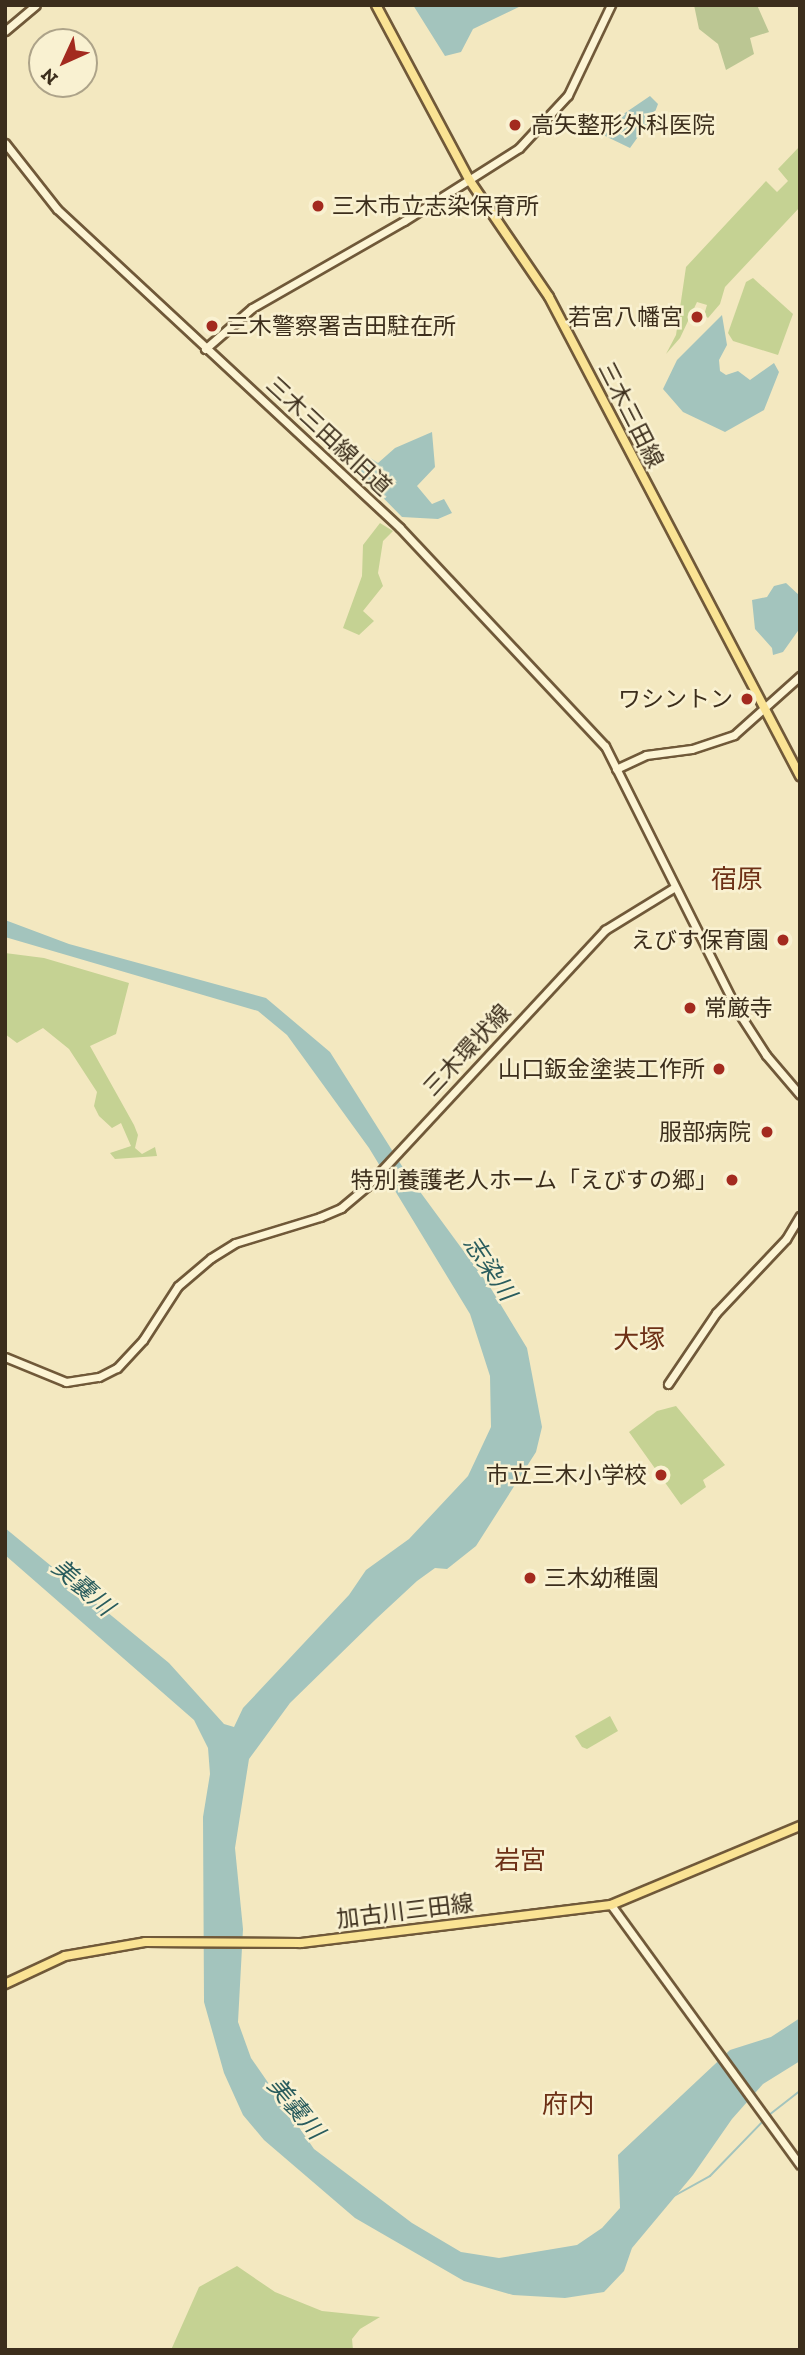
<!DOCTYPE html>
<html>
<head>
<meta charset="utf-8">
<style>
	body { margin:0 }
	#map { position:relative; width:805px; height:2355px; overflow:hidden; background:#f3e8c0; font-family:"Zilla Slab","Noto Sans JP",serif }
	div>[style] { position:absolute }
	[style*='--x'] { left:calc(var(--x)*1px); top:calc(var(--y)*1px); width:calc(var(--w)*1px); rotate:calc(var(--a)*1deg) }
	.green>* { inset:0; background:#c5d293 }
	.cemetery>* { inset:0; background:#bbc693 }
	.water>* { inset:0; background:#a3c4bd }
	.stream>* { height:2px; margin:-1px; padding:0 1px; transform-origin:1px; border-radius:1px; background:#a3c4bd }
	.roads { filter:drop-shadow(2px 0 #705939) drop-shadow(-2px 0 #705939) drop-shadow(0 2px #705939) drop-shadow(0 -2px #705939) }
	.secondary>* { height:7px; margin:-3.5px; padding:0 3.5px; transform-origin:3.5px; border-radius:3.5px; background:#fcf4d4 }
	.primary>* { height:8px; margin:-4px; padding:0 4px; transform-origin:4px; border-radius:4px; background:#fae394 }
	.dots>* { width:19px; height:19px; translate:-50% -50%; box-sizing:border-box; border:4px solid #f9f1d1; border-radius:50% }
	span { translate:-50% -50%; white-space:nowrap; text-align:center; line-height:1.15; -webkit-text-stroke:5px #f9f1d1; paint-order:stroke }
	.poi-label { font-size:23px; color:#3c2e1c }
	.left { translate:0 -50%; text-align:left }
	.right { translate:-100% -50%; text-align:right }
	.street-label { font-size:23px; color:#3c2e1c }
	.water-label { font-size:24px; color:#295c5d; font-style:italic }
	.quarter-label { font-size:26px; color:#6d3016 }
	.frame { position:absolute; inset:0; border:7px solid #3c2e1c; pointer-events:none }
	.north { position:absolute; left:28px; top:28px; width:70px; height:70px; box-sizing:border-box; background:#f9f1d1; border:2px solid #ada389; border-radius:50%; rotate:225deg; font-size:19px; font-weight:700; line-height:28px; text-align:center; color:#3c2e1c }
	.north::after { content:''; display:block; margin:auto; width:24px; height:32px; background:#a32a1f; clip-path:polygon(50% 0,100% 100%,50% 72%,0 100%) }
</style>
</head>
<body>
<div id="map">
	<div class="green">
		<i style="clip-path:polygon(800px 146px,800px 207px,725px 287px,720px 304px,708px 318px,704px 315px,707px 305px,697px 302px,680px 338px,666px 354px,676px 335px,686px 267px,766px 181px,777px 192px,788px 181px,778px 169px)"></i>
		<i style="clip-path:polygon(753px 278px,793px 314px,778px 355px,733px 341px,728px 333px,746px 282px)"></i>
		<i style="clip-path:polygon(380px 523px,393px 531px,383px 541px,378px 573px,383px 586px,363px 611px,374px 621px,359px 635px,343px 628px,362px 576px,363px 545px)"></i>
		<i style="clip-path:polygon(5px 953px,44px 958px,129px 983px,116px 1034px,90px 1046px,134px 1125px,138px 1135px,135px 1148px,142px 1154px,155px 1147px,157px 1156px,115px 1159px,110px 1153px,131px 1146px,121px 1123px,112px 1128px,99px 1116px,94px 1106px,97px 1092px,69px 1049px,43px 1028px,17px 1043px,5px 1034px)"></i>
		<i style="clip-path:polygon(676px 1406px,725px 1465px,703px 1480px,706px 1487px,681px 1505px,629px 1432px,657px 1411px)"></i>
		<i style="clip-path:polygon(610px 1716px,618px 1731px,587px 1749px,582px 1747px,575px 1736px)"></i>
		<i style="clip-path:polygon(237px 2266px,275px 2292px,322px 2311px,380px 2317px,360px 2329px,352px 2339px,353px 2350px,171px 2350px,199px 2287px)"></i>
	</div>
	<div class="cemetery">
		<i style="clip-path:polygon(694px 5px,757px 5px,769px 32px,750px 38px,754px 54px,726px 70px,718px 44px,699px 29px)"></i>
	</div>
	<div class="water">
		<i style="clip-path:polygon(413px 5px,523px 5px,473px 29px,461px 52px,445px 56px)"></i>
		<i style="clip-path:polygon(650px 96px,658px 104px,655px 112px,660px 121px,640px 134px,630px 148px,601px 134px,602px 117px,622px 115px)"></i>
		<i style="clip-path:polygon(722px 315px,727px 345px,719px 360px,720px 371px,726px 375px,738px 371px,750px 380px,774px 363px,779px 372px,764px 410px,725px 432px,683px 412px,663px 389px,677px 360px)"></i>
		<i style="clip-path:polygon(432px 432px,435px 467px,417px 486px,432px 504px,444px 499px,452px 513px,438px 519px,402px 517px,351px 465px,363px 453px,378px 463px,395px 448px)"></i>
		<i style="clip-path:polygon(786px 583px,800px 596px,800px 628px,783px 652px,773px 655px,772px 648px,755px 629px,752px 600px,767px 597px,774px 586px)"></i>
		<i style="clip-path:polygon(5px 920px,69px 944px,266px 998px,330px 1052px,407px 1174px,490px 1287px,527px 1348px,542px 1427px,536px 1452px,476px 1546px,447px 1569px,435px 1568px,417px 1581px,376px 1619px,290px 1703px,249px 1759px,235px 1848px,243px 1929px,238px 2022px,251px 2058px,314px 2149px,412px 2223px,461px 2252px,499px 2258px,577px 2245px,602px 2228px,620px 2208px,618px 2155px,730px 2050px,771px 2037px,800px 2018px,800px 2061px,763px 2084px,732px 2119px,693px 2175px,632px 2248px,624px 2271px,604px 2292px,565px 2298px,513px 2295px,464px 2281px,355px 2218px,264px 2140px,243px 2115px,224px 2073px,204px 2002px,203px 1817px,210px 1774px,208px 1748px,194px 1720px,5px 1555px,5px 1528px,169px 1663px,224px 1724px,234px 1727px,243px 1708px,349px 1595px,366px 1570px,409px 1539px,468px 1476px,491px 1427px,490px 1376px,470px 1314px,369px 1148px,287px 1035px,258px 1011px,5px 937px)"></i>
	</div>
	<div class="stream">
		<i style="--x:769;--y:2115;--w:39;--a:-38"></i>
		<i style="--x:674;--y:2196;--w:41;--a:-29.1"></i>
		<i style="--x:710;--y:2176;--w:79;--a:-46"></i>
	</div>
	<div class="roads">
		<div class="secondary">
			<i style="--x:5;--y:31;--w:40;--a:-40"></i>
			<i style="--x:5;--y:143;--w:84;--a:51.8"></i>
			<i style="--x:57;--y:209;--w:468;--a:42.9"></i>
			<i style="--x:400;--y:528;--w:299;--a:46.8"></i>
			<i style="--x:605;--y:746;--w:295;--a:63.4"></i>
			<i style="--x:737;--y:1010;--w:54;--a:57.2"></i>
			<i style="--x:766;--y:1055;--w:52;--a:49.6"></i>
			<i style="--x:205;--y:349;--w:62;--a:-41.1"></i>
			<i style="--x:252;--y:308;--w:175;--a:-29.8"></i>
			<i style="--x:404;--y:221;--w:136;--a:-32.4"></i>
			<i style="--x:519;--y:148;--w:72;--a:-47.2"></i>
			<i style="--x:568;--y:95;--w:100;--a:-64.5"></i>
			<i style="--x:616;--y:769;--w:33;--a:-25"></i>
			<i style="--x:646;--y:755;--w:46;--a:-7.4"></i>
			<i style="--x:692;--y:749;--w:44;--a:-18.4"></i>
			<i style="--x:734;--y:735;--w:89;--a:-41.8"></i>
			<i style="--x:5;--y:1357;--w:66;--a:22.3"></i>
			<i style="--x:66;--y:1382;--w:33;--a:-9"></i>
			<i style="--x:99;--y:1377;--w:20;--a:-27"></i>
			<i style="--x:117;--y:1368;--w:38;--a:-47"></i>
			<i style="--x:143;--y:1340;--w:64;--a:-57.1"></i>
			<i style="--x:178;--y:1286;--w:43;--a:-40.3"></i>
			<i style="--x:211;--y:1258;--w:28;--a:-32"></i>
			<i style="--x:235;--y:1243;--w:89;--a:-17"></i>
			<i style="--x:320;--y:1217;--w:23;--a:-23"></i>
			<i style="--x:341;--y:1208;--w:34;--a:-40"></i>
			<i style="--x:367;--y:1186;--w:350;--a:-47.1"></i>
			<i style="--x:605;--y:930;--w:82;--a:-31.6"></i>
			<i style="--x:668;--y:1384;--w:86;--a:-55.9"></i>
			<i style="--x:716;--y:1313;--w:102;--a:-46.6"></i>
			<i style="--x:786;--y:1239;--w:27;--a:-59"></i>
			<i style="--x:611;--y:1905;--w:321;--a:54"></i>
		</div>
		<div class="primary">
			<i style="--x:376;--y:5;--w:200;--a:61.9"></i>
			<i style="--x:470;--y:181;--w:140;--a:55.7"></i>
			<i style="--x:549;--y:297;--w:541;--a:62.35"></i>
			<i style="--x:5;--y:1984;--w:66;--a:-25"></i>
			<i style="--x:65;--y:1956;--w:81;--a:-9.9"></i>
			<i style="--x:145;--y:1942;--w:156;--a:0.4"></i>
			<i style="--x:301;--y:1943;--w:312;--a:-7"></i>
			<i style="--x:611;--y:1905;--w:205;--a:-22.7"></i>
		</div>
	</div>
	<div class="dots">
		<i style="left:515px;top:125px;background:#a32a1f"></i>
		<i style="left:318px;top:206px;background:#a32a1f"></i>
		<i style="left:697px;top:317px;background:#a32a1f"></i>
		<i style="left:212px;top:326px;background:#a32a1f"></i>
		<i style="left:747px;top:699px;background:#a32a1f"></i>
		<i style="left:783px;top:940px;background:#a32a1f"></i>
		<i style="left:690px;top:1008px;background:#a32a1f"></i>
		<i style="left:719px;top:1069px;background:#a32a1f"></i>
		<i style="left:767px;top:1132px;background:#a32a1f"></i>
		<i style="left:732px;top:1180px;background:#a32a1f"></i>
		<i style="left:661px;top:1475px;background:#a32a1f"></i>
		<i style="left:530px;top:1578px;background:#a32a1f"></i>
	</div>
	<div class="poi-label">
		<span class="left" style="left:531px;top:125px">高矢整形外科医院</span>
		<span class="left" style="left:332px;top:206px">三木市立志染保育所</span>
		<span class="right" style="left:683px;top:317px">若宮八幡宮</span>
		<span class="left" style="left:226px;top:326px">三木警察署吉田駐在所</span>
		<span class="right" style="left:733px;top:699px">ワシントン</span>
		<span class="right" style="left:769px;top:940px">えびす保育園</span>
		<span class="left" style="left:704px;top:1008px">常厳寺</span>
		<span class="right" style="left:705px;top:1069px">山口鈑金塗装工作所</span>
		<span class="right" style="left:751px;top:1132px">服部病院</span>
		<span class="right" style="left:718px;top:1180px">特別養護老人ホーム「えびすの郷」</span>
		<span class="right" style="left:647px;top:1475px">市立三木小学校</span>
		<span class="left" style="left:544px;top:1578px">三木幼稚園</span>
	</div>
	<div class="street-label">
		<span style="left:631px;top:415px;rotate:63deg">三木三田線</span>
		<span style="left:329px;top:436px;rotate:43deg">三木三田線旧道</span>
		<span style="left:467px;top:1050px;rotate:-47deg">三木環状線</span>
		<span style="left:405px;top:1911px;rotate:-7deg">加古川三田線</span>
	</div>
	<div class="water-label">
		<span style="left:490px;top:1268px;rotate:56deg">志染川</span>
		<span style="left:83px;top:1587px;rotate:41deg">美嚢川</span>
		<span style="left:296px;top:2108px;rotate:50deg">美嚢川</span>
	</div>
	<div class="quarter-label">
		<span style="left:737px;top:880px">宿原</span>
		<span style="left:639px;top:1340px">大塚</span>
		<span style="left:520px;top:1861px">岩宮</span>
		<span style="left:568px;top:2105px">府内</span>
	</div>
	<div class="frame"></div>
	<div class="north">N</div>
</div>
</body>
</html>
